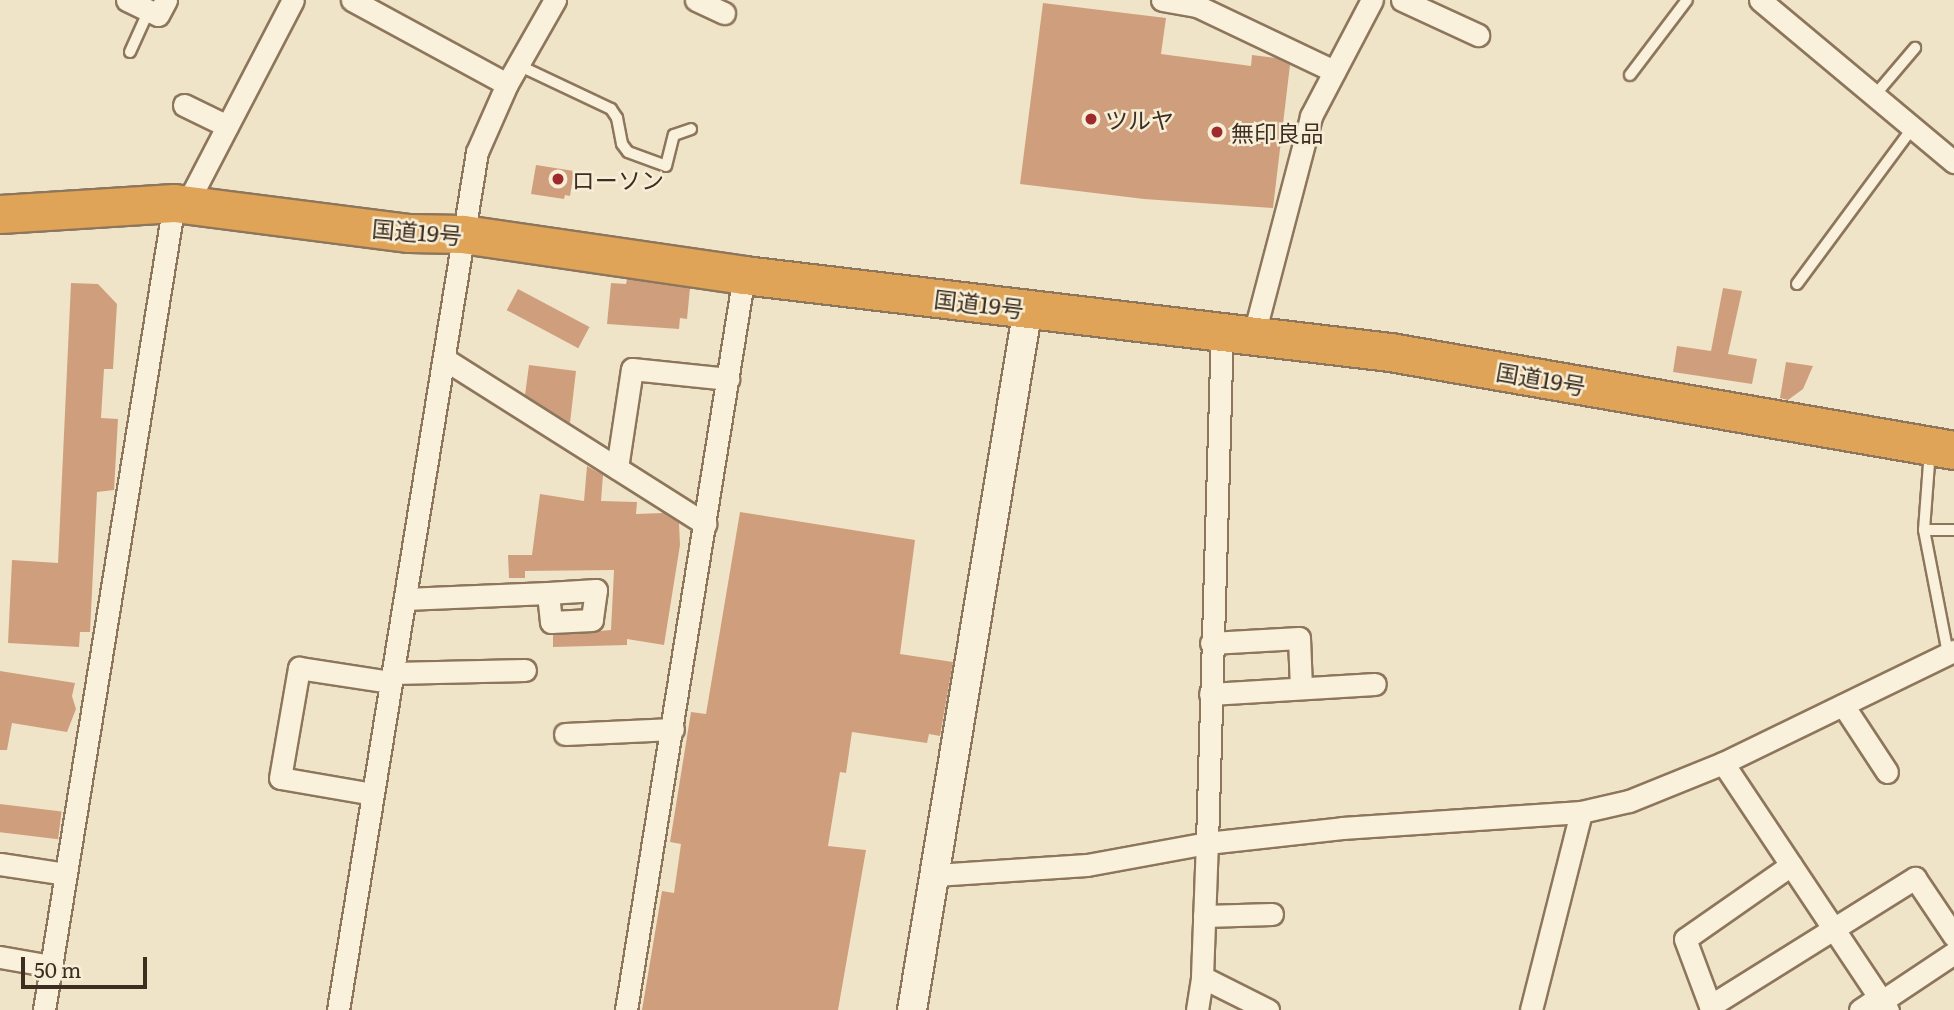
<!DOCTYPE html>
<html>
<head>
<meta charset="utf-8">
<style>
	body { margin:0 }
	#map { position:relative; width:1954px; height:1010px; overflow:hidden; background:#f0e4c8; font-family:Literata,"Noto Sans JP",serif }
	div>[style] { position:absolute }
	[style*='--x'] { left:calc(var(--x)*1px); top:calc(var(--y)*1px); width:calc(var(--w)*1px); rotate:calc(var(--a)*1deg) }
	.building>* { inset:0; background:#cf9f7d; transform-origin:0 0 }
	.roads { filter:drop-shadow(2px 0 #8d765c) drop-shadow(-2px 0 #8d765c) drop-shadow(0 2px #8d765c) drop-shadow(0 -2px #8d765c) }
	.lane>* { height:10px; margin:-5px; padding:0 5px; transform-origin:5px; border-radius:5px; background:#faf1dc }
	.street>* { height:21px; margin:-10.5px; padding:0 10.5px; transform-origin:10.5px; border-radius:10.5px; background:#faf1dc }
	.secondary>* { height:28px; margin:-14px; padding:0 14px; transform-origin:14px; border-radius:14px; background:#faf1dc }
	.highway>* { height:37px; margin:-18.5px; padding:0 18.5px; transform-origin:18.5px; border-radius:18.5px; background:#e0a458 }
	.dots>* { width:19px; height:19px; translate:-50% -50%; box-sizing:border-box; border:4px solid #f7eed8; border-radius:50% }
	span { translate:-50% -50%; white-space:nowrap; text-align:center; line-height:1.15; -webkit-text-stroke:5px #f7eed8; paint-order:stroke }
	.poi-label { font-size:23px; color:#3d2e20 }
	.left { translate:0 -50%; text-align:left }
	.street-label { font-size:23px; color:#3d2e20 }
	.scale { position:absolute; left:21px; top:957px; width:126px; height:32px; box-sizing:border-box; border:4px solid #3d2e20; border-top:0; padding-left:9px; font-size:21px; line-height:24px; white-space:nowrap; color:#3d2e20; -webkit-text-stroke:5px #f7eed8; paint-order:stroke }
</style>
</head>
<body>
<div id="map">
	<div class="building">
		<i style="clip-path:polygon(1043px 3px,1166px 18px,1161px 54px,1251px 66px,1252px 55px,1276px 58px,1290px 65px,1273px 208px,1144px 199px,1020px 184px)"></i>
		<i style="clip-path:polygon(536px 165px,574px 171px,570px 196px,565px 195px,564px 199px,531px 194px)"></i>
		<i style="clip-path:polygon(627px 279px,690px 288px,687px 319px,680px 318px,679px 329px,607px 324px,611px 283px,626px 284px)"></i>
		<i style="clip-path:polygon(71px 283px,98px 284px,117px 304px,113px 369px,104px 369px,101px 418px,118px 419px,114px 490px,97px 492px,90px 632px,80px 632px,79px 647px,8px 643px,12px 560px,58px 563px)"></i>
		<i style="clip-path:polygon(1723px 288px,1742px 291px,1728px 354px,1757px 359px,1752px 384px,1673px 372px,1677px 346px,1711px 351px)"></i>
		<i style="left:518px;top:289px;width:81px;height:24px;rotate:28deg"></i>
		<i style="clip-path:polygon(1786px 362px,1813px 366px,1803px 389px,1788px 400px,1780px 398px)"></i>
		<i style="clip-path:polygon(529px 365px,576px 371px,570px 423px,525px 395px)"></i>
		<i style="clip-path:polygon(587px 466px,603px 475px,601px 501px,637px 502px,636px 514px,663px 513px,679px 523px,680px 545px,664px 645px,627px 639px,627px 645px,553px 647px,553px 635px,611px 630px,614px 570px,525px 571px,525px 578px,509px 578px,508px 555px,532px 555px,540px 494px,584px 501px)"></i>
		<i style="clip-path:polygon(740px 512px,915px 540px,900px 654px,953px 662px,940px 736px,929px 734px,927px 743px,852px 732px,846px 773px,840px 772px,828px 846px,866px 850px,838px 1010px,642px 1010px,662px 891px,674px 893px,681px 844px,670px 842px,691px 712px,706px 714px)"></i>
		<i style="clip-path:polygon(0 671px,75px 683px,72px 696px,76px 709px,67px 732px,12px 723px,7px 750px,0 750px)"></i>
		<i style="left:0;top:804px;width:62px;height:28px;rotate:7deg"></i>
	</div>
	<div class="roads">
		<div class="lane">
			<i style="--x:130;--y:52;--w:46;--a:-65.7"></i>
			<i style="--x:518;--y:65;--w:103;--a:25.3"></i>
			<i style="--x:611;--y:109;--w:11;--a:56"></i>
			<i style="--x:617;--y:118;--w:26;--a:79"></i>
			<i style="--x:622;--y:144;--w:10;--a:53"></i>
			<i style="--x:628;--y:152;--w:40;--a:20.2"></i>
			<i style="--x:666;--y:166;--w:32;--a:-76"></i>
			<i style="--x:674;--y:135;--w:18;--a:-19"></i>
			<i style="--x:1630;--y:75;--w:94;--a:-52.8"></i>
			<i style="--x:1875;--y:95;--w:62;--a:-49.6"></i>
			<i style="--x:1797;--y:284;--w:195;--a:-53.5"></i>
			<i style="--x:1930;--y:450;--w:80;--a:94.3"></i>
			<i style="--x:1924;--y:530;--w:30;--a:0"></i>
			<i style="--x:1924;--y:530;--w:126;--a:79"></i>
		</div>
		<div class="street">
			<i style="--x:127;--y:0;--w:34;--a:26"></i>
			<i style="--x:158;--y:15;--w:17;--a:-62"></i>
			<i style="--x:352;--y:0;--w:176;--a:28.5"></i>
			<i style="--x:696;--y:0;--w:31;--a:25"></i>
			<i style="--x:1162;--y:0;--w:36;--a:10"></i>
			<i style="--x:1197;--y:6;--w:152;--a:25.4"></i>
			<i style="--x:1402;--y:0;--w:84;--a:24.7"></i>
			<i style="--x:1760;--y:0;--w:253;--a:39.9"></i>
			<i style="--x:184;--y:105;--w:48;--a:26"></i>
			<i style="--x:189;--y:205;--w:14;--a:-73"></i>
			<i style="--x:193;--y:192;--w:216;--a:-62.5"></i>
			<i style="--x:1254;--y:334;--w:225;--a:-75.3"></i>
			<i style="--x:1311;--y:116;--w:131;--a:-62.3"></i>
			<i style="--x:446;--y:360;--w:307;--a:32.3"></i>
			<i style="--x:617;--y:468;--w:100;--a:-81.4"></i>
			<i style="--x:632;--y:369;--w:97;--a:5.9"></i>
			<i style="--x:405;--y:599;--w:143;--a:-2.4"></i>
			<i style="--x:548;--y:593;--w:48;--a:-3.6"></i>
			<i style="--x:596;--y:590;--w:30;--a:98"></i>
			<i style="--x:592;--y:620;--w:41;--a:177.2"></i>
			<i style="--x:551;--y:622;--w:29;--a:-96"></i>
			<i style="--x:1211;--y:643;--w:88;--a:-3.3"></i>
			<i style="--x:1299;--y:638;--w:50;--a:87.7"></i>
			<i style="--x:393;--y:673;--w:132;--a:-1.3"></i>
			<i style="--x:1210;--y:694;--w:165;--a:-3.5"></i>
			<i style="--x:1843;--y:705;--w:80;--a:56.7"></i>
			<i style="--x:565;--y:734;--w:108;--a:-2.7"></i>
			<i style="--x:1723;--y:763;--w:297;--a:56.3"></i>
			<i style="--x:373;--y:794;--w:94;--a:-170.2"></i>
			<i style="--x:280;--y:778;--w:112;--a:-80.2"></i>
			<i style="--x:299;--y:668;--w:93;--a:8.7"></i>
			<i style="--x:0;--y:864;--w:66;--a:8.7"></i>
			<i style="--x:1791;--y:865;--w:129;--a:145.1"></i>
			<i style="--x:1685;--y:939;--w:72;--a:69.5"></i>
			<i style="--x:1710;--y:1006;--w:242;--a:-32"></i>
			<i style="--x:1915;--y:878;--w:70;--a:56.1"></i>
			<i style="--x:935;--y:875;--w:152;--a:-3.8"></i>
			<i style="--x:1087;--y:865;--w:122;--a:-10.4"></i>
			<i style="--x:1207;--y:843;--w:136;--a:-6.3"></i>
			<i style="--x:1342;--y:828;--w:240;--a:-3.8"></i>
			<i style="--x:1581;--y:812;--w:49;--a:-12.9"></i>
			<i style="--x:1629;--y:801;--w:101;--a:-22"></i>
			<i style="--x:1723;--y:763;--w:257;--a:-25.9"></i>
			<i style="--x:1204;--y:916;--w:68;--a:-1.7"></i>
			<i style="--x:0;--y:957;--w:52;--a:10"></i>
			<i style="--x:1202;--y:977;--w:74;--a:26.6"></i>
			<i style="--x:1882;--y:1001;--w:87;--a:-33.7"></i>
			<i style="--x:44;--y:1010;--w:817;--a:-80.85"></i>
			<i style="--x:338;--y:1010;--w:869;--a:-80.8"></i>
			<i style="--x:477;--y:152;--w:74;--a:-66.2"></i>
			<i style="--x:507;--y:84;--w:97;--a:-60.3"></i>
			<i style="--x:626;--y:1010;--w:744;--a:-80.88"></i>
			<i style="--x:1197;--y:1010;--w:33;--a:-81"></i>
			<i style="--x:1202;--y:977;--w:134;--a:-87.9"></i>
			<i style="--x:1207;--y:843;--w:513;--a:-88.33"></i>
			<i style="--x:1531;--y:1010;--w:204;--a:-75.8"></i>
			<i style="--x:1860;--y:1010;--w:23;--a:-34"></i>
		</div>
		<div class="secondary">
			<i style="--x:912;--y:1010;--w:712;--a:-80.62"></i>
		</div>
		<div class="highway">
			<i style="--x:0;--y:214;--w:174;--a:-3.6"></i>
			<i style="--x:174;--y:203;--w:237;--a:7.3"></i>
			<i style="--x:409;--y:233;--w:54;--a:1.1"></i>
			<i style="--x:463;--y:234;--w:284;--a:8.3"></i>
			<i style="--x:744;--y:275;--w:651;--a:6.8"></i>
			<i style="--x:1390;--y:352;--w:572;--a:9.86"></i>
		</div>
	</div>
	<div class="dots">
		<i style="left:1091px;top:119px;background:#9e2a2b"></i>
		<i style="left:1217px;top:132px;background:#9e2a2b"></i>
		<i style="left:558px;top:179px;background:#9e2a2b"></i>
	</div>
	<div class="poi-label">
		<span class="left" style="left:1105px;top:119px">ツルヤ</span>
		<span class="left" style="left:1231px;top:132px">無印良品</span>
		<span class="left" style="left:572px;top:179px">ローソン</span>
	</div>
	<div class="street-label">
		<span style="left:417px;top:231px;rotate:5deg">国道19号</span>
		<span style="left:979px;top:303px;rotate:7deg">国道19号</span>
		<span style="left:1541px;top:378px;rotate:10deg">国道19号</span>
	</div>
	<div class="scale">50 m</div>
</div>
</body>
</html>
